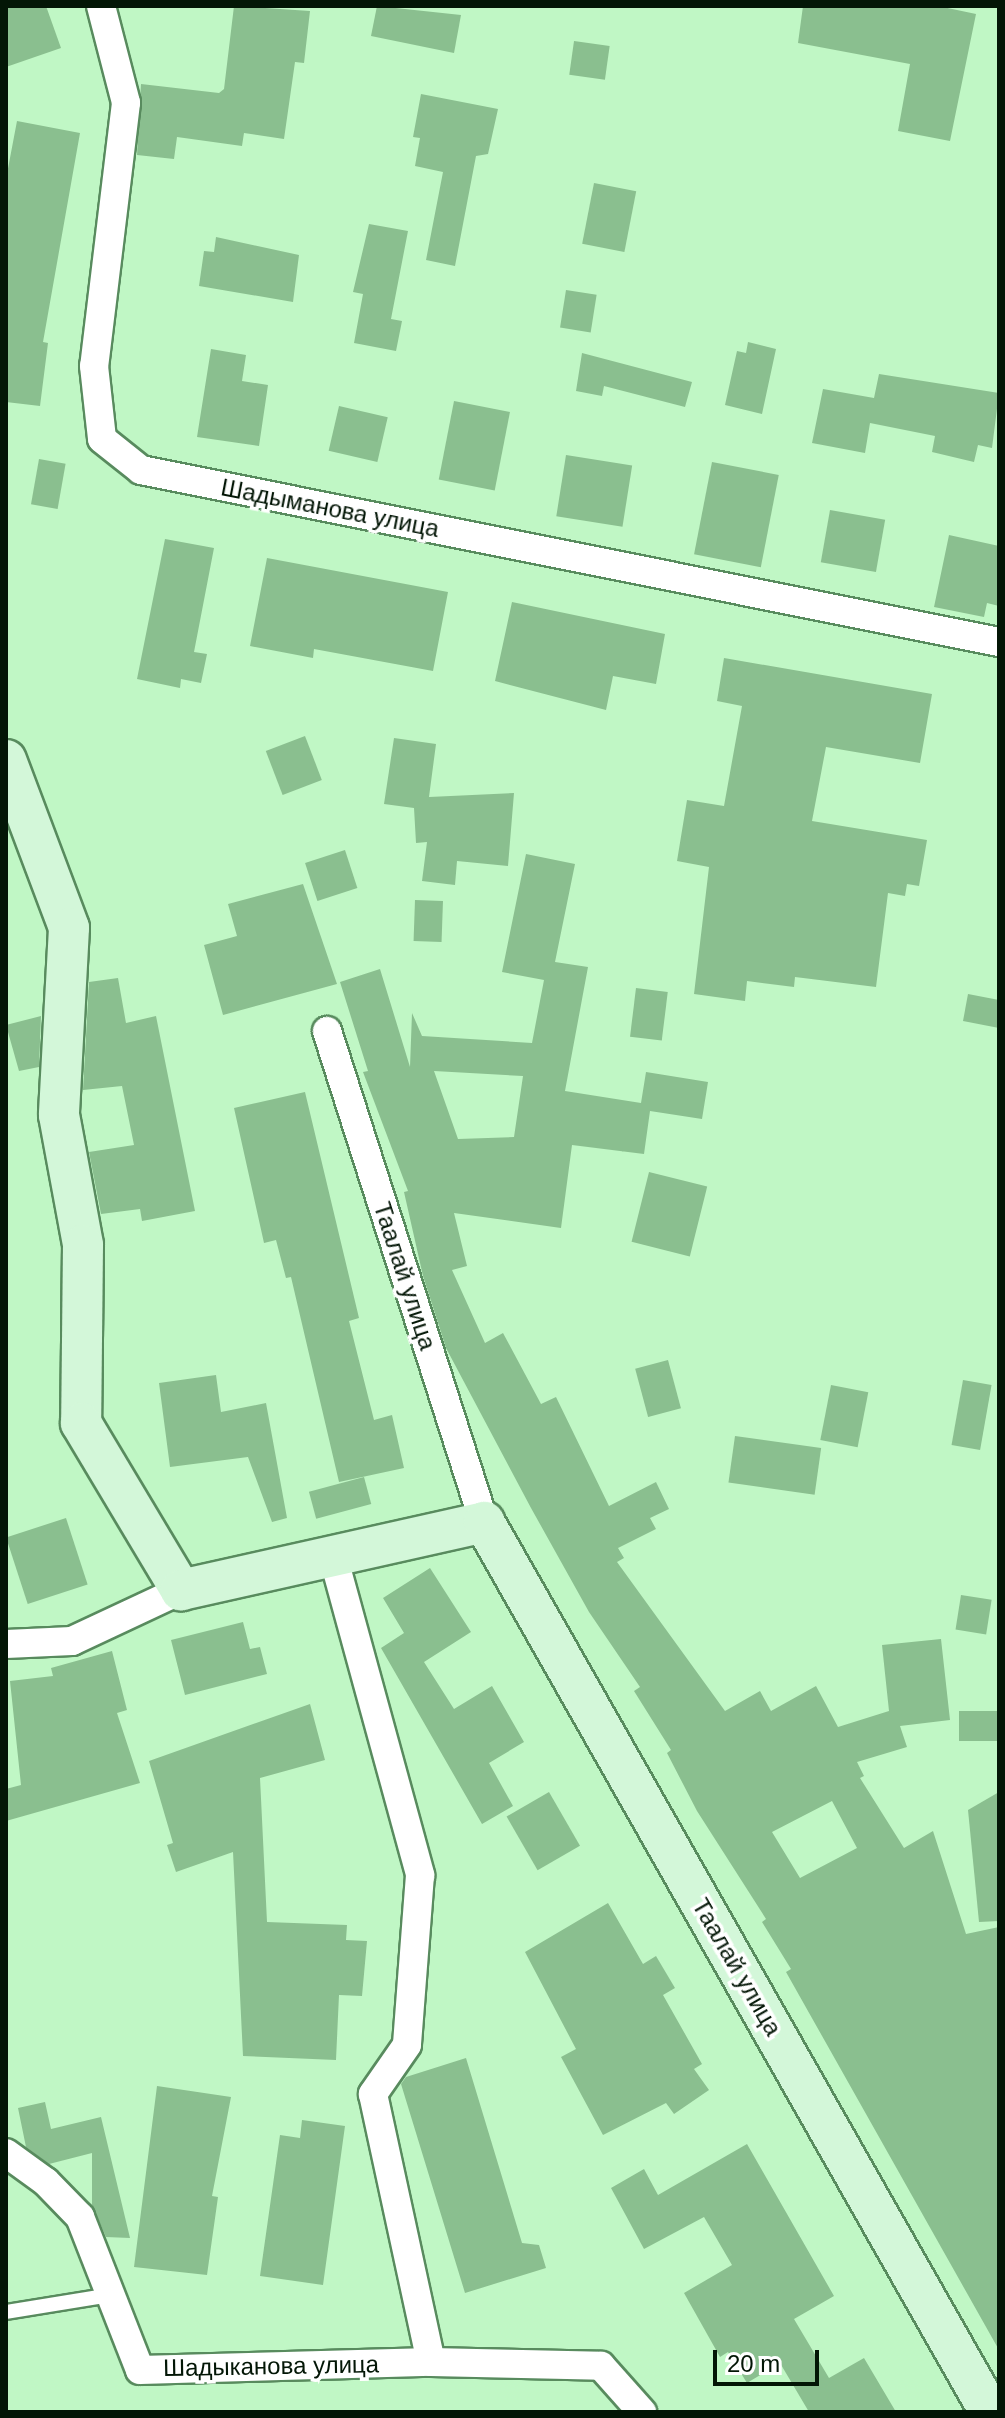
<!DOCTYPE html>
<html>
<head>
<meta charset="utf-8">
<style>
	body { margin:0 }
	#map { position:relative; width:1005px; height:2418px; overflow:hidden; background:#c0f7c5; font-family:Helvetica,sans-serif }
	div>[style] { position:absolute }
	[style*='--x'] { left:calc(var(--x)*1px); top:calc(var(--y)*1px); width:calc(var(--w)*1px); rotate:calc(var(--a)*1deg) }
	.building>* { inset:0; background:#8abf8f; transform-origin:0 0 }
	.roads { filter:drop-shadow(2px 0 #588b5e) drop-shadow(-2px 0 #588b5e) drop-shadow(0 2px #588b5e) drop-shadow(0 -2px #588b5e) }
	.lane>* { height:14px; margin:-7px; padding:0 7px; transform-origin:7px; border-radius:7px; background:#fff }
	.street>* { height:28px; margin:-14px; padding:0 14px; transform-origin:14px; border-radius:14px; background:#fff }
	.secondary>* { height:40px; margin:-20px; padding:0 20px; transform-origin:20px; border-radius:20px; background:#d3f7d9 }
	span { translate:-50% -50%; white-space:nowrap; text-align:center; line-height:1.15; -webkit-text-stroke:7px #fff; paint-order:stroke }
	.street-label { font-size:24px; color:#031606 }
	.frame { position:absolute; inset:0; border:8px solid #031606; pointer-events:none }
	.scale { position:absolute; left:713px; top:2350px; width:106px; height:36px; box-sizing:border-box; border:4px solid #031606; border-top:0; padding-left:10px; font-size:24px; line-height:28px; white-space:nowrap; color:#031606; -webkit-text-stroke:6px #fff; paint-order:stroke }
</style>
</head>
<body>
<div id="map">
	<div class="building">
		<i style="clip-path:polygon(6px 6px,46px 6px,61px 48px,6px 67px)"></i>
		<i style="clip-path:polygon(234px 6px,310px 11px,304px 63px,295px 62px,284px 139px,244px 133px,242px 146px,177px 137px,174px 159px,137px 155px,141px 84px,219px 93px,224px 89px)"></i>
		<i style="clip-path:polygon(377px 6px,461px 15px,454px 53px,371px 36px)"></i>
		<i style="clip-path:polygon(803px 6px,938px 6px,976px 14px,950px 141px,898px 131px,910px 64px,798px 43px)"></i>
		<i style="left:574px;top:41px;width:36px;height:34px;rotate:8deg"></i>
		<i style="clip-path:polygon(421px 94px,498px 109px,488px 154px,476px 156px,455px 266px,426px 260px,443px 172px,415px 166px,420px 138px,413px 137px)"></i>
		<i style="clip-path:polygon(17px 121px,80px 133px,43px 342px,48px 343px,40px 406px,6px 402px,6px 179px)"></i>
		<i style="left:594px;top:183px;width:43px;height:62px;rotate:11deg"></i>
		<i style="clip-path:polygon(369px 224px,408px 231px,391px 319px,402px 321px,396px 351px,354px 343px,363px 294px,353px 292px)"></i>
		<i style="clip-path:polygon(216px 237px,299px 255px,293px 302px,199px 286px,204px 251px,214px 252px)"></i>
		<i style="left:566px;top:290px;width:31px;height:38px;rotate:9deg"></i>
		<i style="clip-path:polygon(748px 342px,776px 349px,762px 414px,725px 405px,737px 351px,746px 353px)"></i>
		<i style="clip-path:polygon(211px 349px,246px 355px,242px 381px,268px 385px,259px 446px,197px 437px)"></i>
		<i style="clip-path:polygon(582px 353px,692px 382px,685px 407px,604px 386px,602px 396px,576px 391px)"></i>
		<i style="clip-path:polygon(879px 374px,999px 393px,992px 448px,978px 445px,974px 462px,932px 452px,935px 436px,870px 423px,865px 453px,812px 443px,823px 389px,874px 398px)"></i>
		<i style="left:454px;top:401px;width:57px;height:80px;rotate:11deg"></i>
		<i style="left:339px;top:406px;width:50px;height:46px;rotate:13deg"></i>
		<i style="left:566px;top:455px;width:67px;height:62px;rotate:9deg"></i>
		<i style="left:39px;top:459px;width:27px;height:46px;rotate:10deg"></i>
		<i style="left:712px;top:462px;width:68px;height:94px;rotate:11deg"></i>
		<i style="left:830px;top:510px;width:56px;height:53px;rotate:10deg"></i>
		<i style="clip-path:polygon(949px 535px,999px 546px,999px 606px,987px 603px,984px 617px,934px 607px)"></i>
		<i style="clip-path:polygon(165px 539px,214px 548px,194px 652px,207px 654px,201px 683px,181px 679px,180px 688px,137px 679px)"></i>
		<i style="clip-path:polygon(267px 558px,448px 592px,433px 671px,314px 649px,313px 658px,250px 646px)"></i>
		<i style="clip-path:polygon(512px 602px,665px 634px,656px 684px,613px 676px,606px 710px,495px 681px)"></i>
		<i style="clip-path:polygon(724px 658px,932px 694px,920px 763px,826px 747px,812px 821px,927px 840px,919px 886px,907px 884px,905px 896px,888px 893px,876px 987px,795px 977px,794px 987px,747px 981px,745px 1001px,694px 994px,709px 867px,677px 861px,687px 800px,724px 806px,742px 706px,717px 701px)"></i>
		<i style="left:305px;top:736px;width:47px;height:42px;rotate:69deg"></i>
		<i style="clip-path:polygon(394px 738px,436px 744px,429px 797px,514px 793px,508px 866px,457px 861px,455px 885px,422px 881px,427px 842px,416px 843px,414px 808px,384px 804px)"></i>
		<i style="left:345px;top:850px;width:40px;height:42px;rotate:72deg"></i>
		<i style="clip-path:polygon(evenodd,526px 854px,575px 864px,555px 962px,588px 967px,565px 1091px,641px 1103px,646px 1072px,708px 1082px,702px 1119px,650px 1111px,644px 1154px,572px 1145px,561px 1228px,454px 1213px,467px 1266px,452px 1270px,485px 1343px,503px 1333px,541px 1404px,556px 1397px,609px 1506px,656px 1482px,669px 1509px,650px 1518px,656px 1529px,618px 1548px,624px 1558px,617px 1562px,725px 1711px,760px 1691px,771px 1711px,816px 1686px,838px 1727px,889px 1711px,882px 1645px,941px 1639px,950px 1720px,900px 1726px,907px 1747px,857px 1762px,864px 1776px,860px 1778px,904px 1848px,933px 1831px,966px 1934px,999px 1927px,999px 2350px,786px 1972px,791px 1969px,762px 1922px,766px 1919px,697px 1811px,667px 1753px,671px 1750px,634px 1691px,640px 1687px,589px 1612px,531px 1508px,446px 1348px,423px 1276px,404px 1192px,408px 1191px,363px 1072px,368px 1071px,340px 982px,380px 969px,410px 1067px,412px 1013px,422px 1036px,532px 1043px,544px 980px,502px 972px,526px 854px,434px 1071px,523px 1076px,514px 1137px,458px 1139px,434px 1071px,526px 854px,832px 1801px,857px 1848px,800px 1878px,772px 1832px,832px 1801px)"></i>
		<i style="clip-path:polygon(303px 884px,337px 984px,223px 1015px,204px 945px,237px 936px,228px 904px)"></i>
		<i style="left:415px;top:900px;width:28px;height:41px;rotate:2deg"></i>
		<i style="clip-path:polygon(118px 978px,126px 1023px,156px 1016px,195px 1211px,142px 1221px,140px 1209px,101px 1214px,89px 1152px,134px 1145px,122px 1086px,83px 1090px,89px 982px)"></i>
		<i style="left:636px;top:988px;width:32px;height:49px;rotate:7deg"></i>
		<i style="clip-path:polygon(968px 994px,999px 1000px,999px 1028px,963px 1021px)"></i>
		<i style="clip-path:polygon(41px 1016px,39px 1067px,19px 1071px,6px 1025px)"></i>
		<i style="clip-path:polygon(305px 1092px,359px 1318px,349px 1321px,374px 1420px,392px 1415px,404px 1468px,339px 1482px,291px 1277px,286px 1278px,276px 1240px,264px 1243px,234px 1108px)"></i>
		<i style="left:649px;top:1172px;width:60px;height:72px;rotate:14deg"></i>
		<i style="left:668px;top:1360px;width:50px;height:34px;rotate:75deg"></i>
		<i style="clip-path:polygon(216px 1375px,221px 1412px,266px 1403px,287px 1518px,272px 1522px,248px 1457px,170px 1467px,159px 1383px)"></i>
		<i style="left:963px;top:1380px;width:29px;height:66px;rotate:10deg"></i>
		<i style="left:831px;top:1385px;width:38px;height:56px;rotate:11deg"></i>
		<i style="left:735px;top:1436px;width:87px;height:47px;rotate:8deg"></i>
		<i style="left:364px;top:1477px;width:28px;height:57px;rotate:75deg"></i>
		<i style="left:66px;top:1518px;width:70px;height:63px;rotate:72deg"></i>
		<i style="clip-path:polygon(430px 1568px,471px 1632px,424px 1662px,454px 1709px,492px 1686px,524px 1742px,489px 1763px,513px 1806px,482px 1824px,381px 1648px,404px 1633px,383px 1598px)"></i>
		<i style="left:961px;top:1595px;width:31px;height:35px;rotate:9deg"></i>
		<i style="clip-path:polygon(243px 1622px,250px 1649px,260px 1647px,267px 1674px,185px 1695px,171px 1640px)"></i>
		<i style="clip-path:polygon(112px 1651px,127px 1710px,117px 1713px,140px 1783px,6px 1821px,6px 1789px,21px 1785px,10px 1681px,53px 1676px,51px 1668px)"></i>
		<i style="clip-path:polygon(310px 1704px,325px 1760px,260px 1778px,267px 1922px,347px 1925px,346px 1940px,367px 1941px,362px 1996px,339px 1995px,336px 2060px,243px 2056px,233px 1852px,176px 1872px,167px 1845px,173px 1843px,149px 1761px)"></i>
		<i style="left:999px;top:1711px;width:30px;height:40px;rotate:90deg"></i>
		<i style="left:549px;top:1792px;width:62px;height:49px;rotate:60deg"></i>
		<i style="clip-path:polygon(999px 1792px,999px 1921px,979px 1922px,968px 1810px)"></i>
		<i style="clip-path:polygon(608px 1903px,643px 1964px,656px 1956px,675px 1988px,663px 1995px,702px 2064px,694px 2069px,709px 2090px,674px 2114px,666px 2103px,603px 2135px,561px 2057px,576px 2049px,525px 1952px)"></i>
		<i style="clip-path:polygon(466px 2058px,522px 2243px,539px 2245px,546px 2268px,465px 2293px,401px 2084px,406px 2077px)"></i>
		<i style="clip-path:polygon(157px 2086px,231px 2097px,212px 2196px,218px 2197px,207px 2275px,134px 2267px)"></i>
		<i style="clip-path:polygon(45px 2102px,51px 2129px,101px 2117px,130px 2238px,106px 2237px,92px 2205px,92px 2153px,49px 2164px,26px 2147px,18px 2108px)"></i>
		<i style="clip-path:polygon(302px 2120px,345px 2126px,323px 2285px,260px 2276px,280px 2135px,300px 2138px)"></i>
		<i style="clip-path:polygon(747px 2144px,834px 2296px,794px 2319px,829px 2378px,864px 2358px,896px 2412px,809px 2412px,780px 2363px,747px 2383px,728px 2352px,720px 2357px,684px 2293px,732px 2265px,704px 2217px,644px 2249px,611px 2188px,644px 2169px,658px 2195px)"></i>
	</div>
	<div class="roads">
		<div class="lane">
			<i style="--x:6;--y:2312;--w:106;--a:-9.2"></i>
		</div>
		<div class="street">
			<i style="--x:101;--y:6;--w:100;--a:75.5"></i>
			<i style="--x:126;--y:103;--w:265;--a:96.9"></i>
			<i style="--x:94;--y:366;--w:73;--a:83.7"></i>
			<i style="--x:102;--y:439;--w:50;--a:38.5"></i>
			<i style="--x:141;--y:470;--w:875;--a:11.34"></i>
			<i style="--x:327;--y:1031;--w:515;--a:72.27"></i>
			<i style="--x:333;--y:1556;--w:331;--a:74.7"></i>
			<i style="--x:420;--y:1875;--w:170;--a:94.4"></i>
			<i style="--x:407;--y:2045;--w:60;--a:124.8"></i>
			<i style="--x:373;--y:2094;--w:274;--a:77.8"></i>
			<i style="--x:6;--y:1644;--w:66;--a:-2.6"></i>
			<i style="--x:72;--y:1641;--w:120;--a:-25.1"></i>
			<i style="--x:6;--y:2153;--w:49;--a:35.9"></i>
			<i style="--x:46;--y:2182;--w:49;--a:45.8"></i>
			<i style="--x:80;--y:2217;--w:164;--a:68.6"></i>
			<i style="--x:140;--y:2370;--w:291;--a:-1.6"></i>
			<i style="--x:431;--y:2362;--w:170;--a:1.3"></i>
			<i style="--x:601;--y:2366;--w:62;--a:48.3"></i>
		</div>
		<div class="secondary">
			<i style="--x:6;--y:760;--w:179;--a:69.4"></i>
			<i style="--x:69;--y:928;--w:187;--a:93.1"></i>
			<i style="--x:59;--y:1115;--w:132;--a:79.5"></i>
			<i style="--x:83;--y:1245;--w:178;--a:90.6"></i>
			<i style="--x:81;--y:1423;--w:195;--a:59.1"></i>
			<i style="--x:181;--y:1590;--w:311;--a:-12.6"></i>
			<i style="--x:484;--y:1522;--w:1024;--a:60.38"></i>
		</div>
	</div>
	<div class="street-label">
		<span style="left:330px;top:508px;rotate:11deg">Шадыманова улица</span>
		<span style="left:405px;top:1276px;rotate:72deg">Таалай улица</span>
		<span style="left:737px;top:1967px;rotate:60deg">Таалай улица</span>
		<span style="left:271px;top:2366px;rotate:-1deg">Шадыканова улица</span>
	</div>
	<div class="frame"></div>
	<div class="scale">20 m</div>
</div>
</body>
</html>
